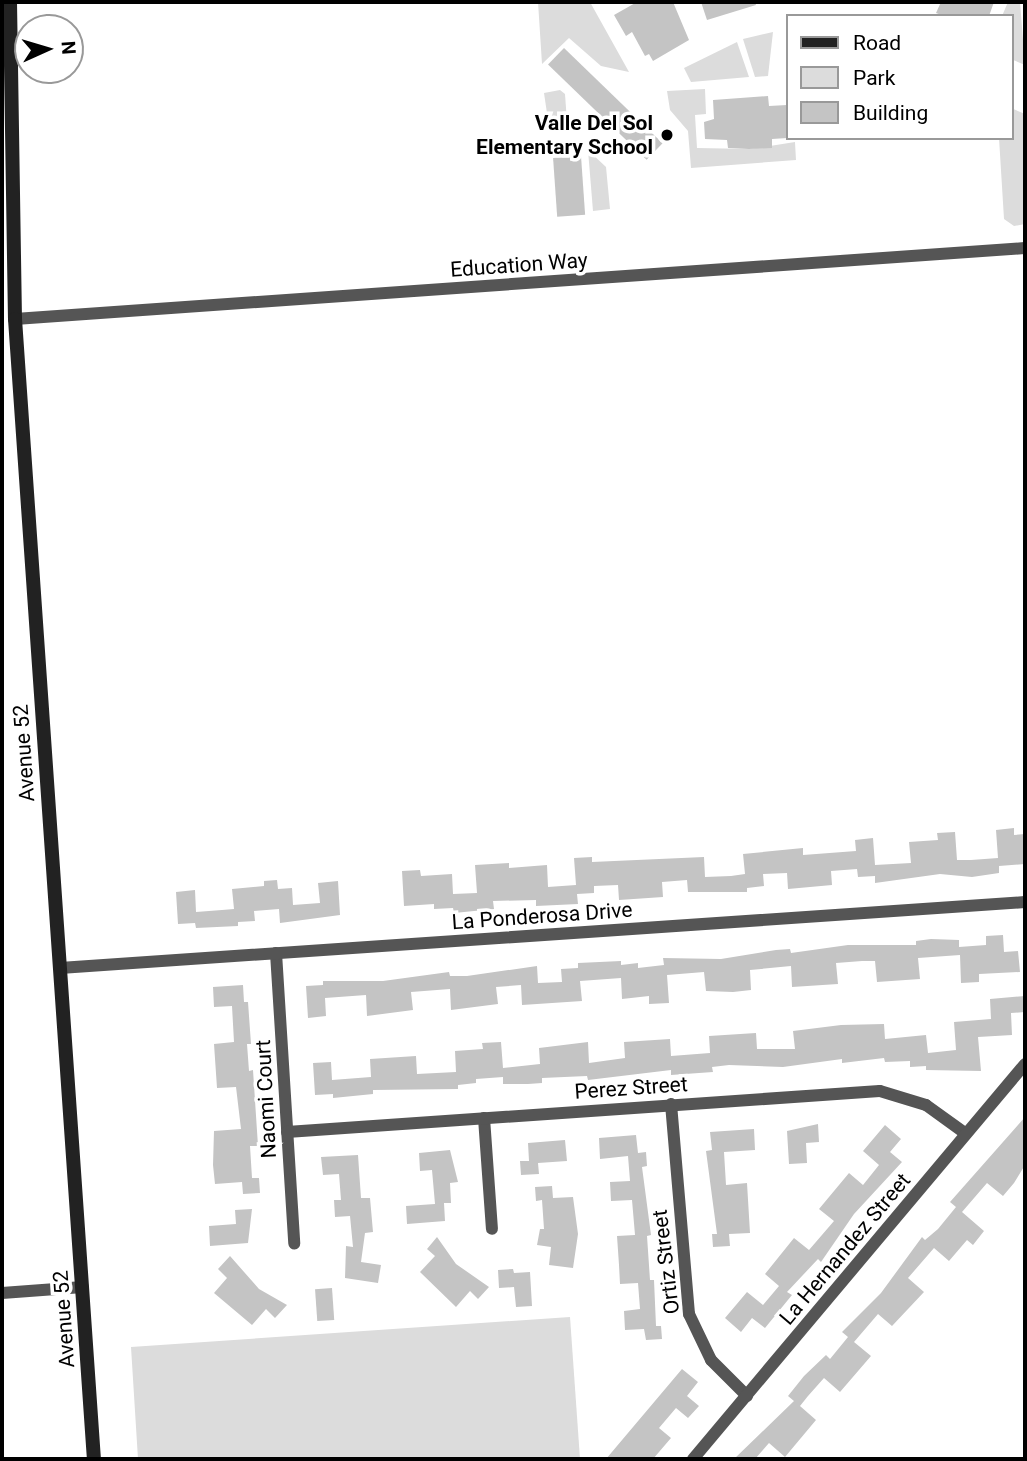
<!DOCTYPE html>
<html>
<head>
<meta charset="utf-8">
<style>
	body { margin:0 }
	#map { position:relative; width:1027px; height:1461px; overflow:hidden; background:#fff; font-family:Roboto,sans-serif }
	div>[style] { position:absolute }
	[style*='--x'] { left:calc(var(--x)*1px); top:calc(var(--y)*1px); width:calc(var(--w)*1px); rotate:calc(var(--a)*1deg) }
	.green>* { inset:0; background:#dcdcdc }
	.building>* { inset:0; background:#c4c4c4; transform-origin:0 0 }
	.minor>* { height:12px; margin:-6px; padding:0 6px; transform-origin:6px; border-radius:6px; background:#555 }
	.secondary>* { height:14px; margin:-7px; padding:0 7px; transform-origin:7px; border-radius:7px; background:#222 }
	.dots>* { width:19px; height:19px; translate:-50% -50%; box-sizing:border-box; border:4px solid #fff; border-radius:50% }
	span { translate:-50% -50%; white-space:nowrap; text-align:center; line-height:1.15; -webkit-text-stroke:7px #fff; paint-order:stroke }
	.poi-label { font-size:21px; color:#000; font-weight:700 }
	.right { translate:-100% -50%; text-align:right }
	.street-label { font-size:21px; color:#000 }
	.frame { position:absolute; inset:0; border:4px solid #000; pointer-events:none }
	.legend { position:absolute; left:786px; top:14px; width:228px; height:126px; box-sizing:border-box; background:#fff; border:2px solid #999; margin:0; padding:9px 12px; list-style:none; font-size:21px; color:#000 }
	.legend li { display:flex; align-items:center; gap:14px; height:35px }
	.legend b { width:35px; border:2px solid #999 }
	.north { position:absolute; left:14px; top:14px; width:70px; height:70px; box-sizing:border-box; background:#fff; border:2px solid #999; border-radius:50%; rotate:86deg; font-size:19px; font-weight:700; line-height:28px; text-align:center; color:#000 }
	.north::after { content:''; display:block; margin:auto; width:24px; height:32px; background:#000; clip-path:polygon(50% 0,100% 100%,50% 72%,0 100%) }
</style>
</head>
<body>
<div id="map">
	<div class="green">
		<i style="clip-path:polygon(538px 2px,590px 2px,629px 72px,601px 66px,569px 38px,542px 64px)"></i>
		<i style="clip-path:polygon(1008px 2px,1020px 2px,1025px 65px,1011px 59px,1011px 16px,1002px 16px)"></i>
		<i style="clip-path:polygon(773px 32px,768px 76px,755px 77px,743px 39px)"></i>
		<i style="clip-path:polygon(737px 42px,749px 77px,691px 82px,684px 68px)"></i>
		<i style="clip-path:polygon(705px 89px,706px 114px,695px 115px,697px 148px,750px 149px,795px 142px,796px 160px,691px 168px,688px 131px,670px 110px,667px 91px)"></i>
		<i style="clip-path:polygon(560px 90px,565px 94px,567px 122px,557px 130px,548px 120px,544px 93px)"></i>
		<i style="clip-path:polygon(1011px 108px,1025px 114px,1025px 224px,1014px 226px,1004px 219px,999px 138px,1011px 138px)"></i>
		<i style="clip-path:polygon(588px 150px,606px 167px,610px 209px,593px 211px)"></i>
		<i style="clip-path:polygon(570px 1317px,580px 1459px,138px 1459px,131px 1347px)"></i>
	</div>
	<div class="building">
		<i style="clip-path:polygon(637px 2px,673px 2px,689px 40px,653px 61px,649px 54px,645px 56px,632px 32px,626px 36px,614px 15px)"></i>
		<i style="clip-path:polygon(701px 2px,755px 2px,756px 5px,707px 20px)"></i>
		<i style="clip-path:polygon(941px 2px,994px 2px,989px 16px,944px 16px,936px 13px)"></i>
		<i style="left:564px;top:48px;width:137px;height:23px;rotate:44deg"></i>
		<i style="clip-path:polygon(768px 96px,769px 106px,787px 105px,787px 138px,772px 139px,772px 148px,749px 149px,728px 148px,727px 140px,705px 139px,704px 122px,714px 119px,713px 100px)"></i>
		<i style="left:581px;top:156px;width:59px;height:28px;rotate:86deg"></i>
		<i style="clip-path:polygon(1014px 828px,1014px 835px,1025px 834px,1025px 864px,999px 866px,999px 873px,972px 877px,940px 874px,875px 883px,875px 876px,858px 877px,857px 869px,831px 871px,832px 885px,788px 889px,787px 873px,763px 874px,764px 886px,747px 888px,747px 892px,688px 892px,687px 880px,662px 882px,663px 897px,619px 900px,618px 885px,594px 886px,594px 893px,577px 894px,578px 904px,536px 906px,536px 900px,493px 901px,494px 909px,454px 913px,453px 908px,434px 909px,434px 904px,404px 906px,402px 871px,420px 870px,421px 876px,452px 874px,453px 894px,477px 893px,475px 865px,509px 863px,509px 868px,547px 865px,548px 887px,576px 885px,574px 858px,592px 857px,592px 862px,704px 857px,705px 877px,731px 876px,745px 874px,743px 854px,803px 848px,803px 855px,856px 851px,855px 840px,873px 838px,875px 865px,911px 863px,909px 842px,938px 840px,937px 833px,955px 832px,957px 860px,971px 860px,998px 858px,996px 830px)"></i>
		<i style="clip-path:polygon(277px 880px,278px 889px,292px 888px,293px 905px,320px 903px,318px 883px,338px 881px,340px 915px,280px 923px,279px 909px,254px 911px,255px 921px,238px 922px,238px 926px,196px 928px,195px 923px,178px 924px,176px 892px,195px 890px,196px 912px,222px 910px,234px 909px,232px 889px,264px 886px,264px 881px)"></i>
		<i style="clip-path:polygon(1003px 935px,1004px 952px,1018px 951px,1020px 972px,979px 974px,979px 982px,961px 983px,960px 955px,918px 958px,920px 979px,877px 982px,875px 961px,862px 961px,836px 963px,838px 984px,792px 987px,791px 966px,750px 970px,751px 990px,733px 992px,706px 991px,704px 972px,667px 975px,669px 1003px,649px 1004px,649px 996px,622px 999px,621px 978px,580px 981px,582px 1001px,522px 1005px,521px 985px,496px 987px,498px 1004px,451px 1010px,450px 989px,411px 992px,413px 1010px,367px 1016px,366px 995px,325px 998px,326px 1016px,308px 1018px,306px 986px,323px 985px,323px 981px,383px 981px,449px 972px,450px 976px,467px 976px,537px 966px,538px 983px,562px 982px,561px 969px,578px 968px,578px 963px,621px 961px,621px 965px,638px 963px,638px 968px,664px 965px,663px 958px,721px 959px,776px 950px,790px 949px,791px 953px,848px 945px,916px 945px,916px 941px,931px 939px,959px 940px,959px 947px,986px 945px,986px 936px)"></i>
		<i style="clip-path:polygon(243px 985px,244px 1002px,248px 1002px,251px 1044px,247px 1044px,249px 1071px,253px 1070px,258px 1146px,250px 1146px,252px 1178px,259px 1178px,260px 1193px,243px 1194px,242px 1182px,215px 1184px,213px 1165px,214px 1131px,241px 1129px,236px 1087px,217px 1088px,214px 1044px,234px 1042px,232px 1006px,214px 1007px,213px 987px)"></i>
		<i style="clip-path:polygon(1025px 996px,1025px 1012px,1011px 1013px,1012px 1035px,978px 1037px,981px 1071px,926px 1070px,926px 1066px,910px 1067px,910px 1061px,885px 1062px,884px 1058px,842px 1063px,842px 1059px,783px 1067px,729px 1065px,712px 1067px,713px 1072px,671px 1075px,671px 1070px,588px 1080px,587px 1076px,542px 1078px,542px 1083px,528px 1084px,503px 1084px,503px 1077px,476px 1079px,476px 1083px,458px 1085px,458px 1089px,373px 1090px,373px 1094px,333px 1098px,333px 1094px,315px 1095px,313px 1063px,331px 1062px,332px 1080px,371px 1077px,370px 1059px,416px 1056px,417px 1074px,456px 1072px,455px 1051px,483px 1049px,482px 1043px,501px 1042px,503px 1068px,540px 1064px,539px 1048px,588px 1042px,589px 1063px,625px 1058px,624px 1042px,670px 1039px,671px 1056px,710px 1053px,709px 1036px,756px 1033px,757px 1049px,795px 1049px,793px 1031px,841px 1025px,884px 1024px,885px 1039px,926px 1035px,928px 1053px,956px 1050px,954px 1022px,991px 1019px,990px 999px)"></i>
		<i style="clip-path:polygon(1025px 1117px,1025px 1165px,1014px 1183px,1003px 1196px,987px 1183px,962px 1212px,984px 1231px,973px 1245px,967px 1240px,949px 1261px,934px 1248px,908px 1278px,924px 1292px,892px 1326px,878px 1314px,854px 1342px,871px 1356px,840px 1392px,824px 1378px,808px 1396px,800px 1406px,816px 1420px,785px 1457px,769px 1443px,755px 1459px,734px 1459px,794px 1401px,788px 1396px,804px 1376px,826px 1355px,830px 1359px,848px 1337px,842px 1332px,881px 1293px,922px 1237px,925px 1240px,938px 1229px,956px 1207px,950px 1202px)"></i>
		<i style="clip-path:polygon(818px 1124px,819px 1142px,806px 1143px,807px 1163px,789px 1164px,787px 1131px)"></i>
		<i style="clip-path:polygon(885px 1125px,901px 1139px,890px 1152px,902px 1162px,854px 1214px,821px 1262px,818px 1259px,787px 1292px,792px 1295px,765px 1328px,752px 1318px,741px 1332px,725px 1318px,747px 1292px,763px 1305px,779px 1286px,765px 1274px,794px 1238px,809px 1250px,834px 1221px,819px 1209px,849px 1173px,863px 1185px,879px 1165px,863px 1151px)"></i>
		<i style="clip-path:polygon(754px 1129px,755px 1150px,724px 1152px,726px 1185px,747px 1183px,750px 1233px,729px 1234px,730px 1246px,713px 1247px,712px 1234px,717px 1234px,706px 1151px,712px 1150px,710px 1132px)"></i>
		<i style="clip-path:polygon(636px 1135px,638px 1153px,646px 1152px,647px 1166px,642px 1167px,651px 1235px,647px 1236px,650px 1280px,654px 1280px,656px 1326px,661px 1326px,662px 1339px,646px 1340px,644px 1329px,625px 1330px,624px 1311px,640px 1309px,638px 1283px,620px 1284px,619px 1265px,617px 1236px,635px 1235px,632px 1200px,611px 1201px,610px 1182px,630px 1181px,628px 1156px,600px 1159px,599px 1138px)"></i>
		<i style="clip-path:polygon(565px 1140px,567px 1161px,538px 1163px,539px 1174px,521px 1175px,520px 1161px,529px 1161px,528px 1143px)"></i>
		<i style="clip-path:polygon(450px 1150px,458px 1182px,450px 1183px,451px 1203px,444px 1203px,445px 1221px,407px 1224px,406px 1206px,435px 1204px,432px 1170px,420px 1171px,419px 1153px)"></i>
		<i style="clip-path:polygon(358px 1155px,361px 1198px,370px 1198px,373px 1232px,365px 1233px,361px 1262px,381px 1265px,378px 1283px,345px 1278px,346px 1246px,353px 1247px,350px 1216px,335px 1217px,334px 1200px,341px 1200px,339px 1174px,323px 1175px,321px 1157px)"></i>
		<i style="clip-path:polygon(552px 1186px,553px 1198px,573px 1197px,578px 1234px,573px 1268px,549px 1265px,551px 1247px,537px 1245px,540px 1229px,544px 1229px,542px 1200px,536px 1201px,535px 1187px)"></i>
		<i style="clip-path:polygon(252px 1209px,248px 1243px,210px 1246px,209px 1226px,236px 1224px,235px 1210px)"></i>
		<i style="clip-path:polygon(437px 1237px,456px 1264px,489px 1287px,478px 1299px,470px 1291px,456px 1307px,420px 1272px,435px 1256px,427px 1249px)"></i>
		<i style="clip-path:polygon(230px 1256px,259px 1289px,287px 1305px,275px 1318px,266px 1309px,252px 1325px,214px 1293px,227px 1278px,218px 1269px)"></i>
		<i style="clip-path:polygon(513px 1269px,514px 1273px,530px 1272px,532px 1306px,516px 1307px,514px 1287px,499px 1288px,498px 1270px)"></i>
		<i style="left:332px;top:1288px;width:32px;height:17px;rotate:86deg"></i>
		<i style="clip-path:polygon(682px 1369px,698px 1382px,687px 1396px,699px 1406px,688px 1418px,676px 1408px,659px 1428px,671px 1438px,653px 1459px,606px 1459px)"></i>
	</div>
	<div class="minor">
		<i style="--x:15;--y:319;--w:1012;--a:-4.02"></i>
		<i style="--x:276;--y:953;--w:291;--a:86.4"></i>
		<i style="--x:60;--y:968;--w:967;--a:-3.91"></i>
		<i style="--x:671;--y:1104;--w:211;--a:85.1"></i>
		<i style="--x:689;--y:1314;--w:51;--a:64.4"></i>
		<i style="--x:711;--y:1360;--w:51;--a:45"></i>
		<i style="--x:484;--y:1118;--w:111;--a:85.9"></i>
		<i style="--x:287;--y:1132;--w:594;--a:-3.96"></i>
		<i style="--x:880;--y:1091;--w:48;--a:16.9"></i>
		<i style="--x:926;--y:1105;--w:49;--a:35.9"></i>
		<i style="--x:2;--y:1293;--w:81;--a:-4.2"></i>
		<i style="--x:693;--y:1459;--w:516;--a:-49.95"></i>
	</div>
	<div class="secondary">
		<i style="--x:10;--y:2;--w:317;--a:89.1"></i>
		<i style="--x:15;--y:319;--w:1143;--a:86.04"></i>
	</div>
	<div class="dots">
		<i style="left:667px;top:135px;background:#000"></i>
	</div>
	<div class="poi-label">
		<span class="right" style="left:653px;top:135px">Valle Del Sol<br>Elementary School</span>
	</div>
	<div class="street-label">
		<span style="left:519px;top:265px;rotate:-4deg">Education Way</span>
		<span style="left:24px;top:753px;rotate:-94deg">Avenue 52</span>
		<span style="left:542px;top:916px;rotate:-4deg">La Ponderosa Drive</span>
		<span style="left:631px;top:1088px;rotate:-4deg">Perez Street</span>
		<span style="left:266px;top:1099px;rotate:-93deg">Naomi Court</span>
		<span style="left:845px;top:1249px;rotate:-50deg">La Hernandez Street</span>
		<span style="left:666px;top:1262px;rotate:-97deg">Ortiz Street</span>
		<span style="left:64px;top:1319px;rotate:-94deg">Avenue 52</span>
	</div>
	<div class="frame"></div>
	<ul class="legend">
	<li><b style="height:9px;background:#222"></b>Road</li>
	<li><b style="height:19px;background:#dcdcdc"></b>Park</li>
	<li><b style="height:19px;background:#c4c4c4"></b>Building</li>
	</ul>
	<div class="north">N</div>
</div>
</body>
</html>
